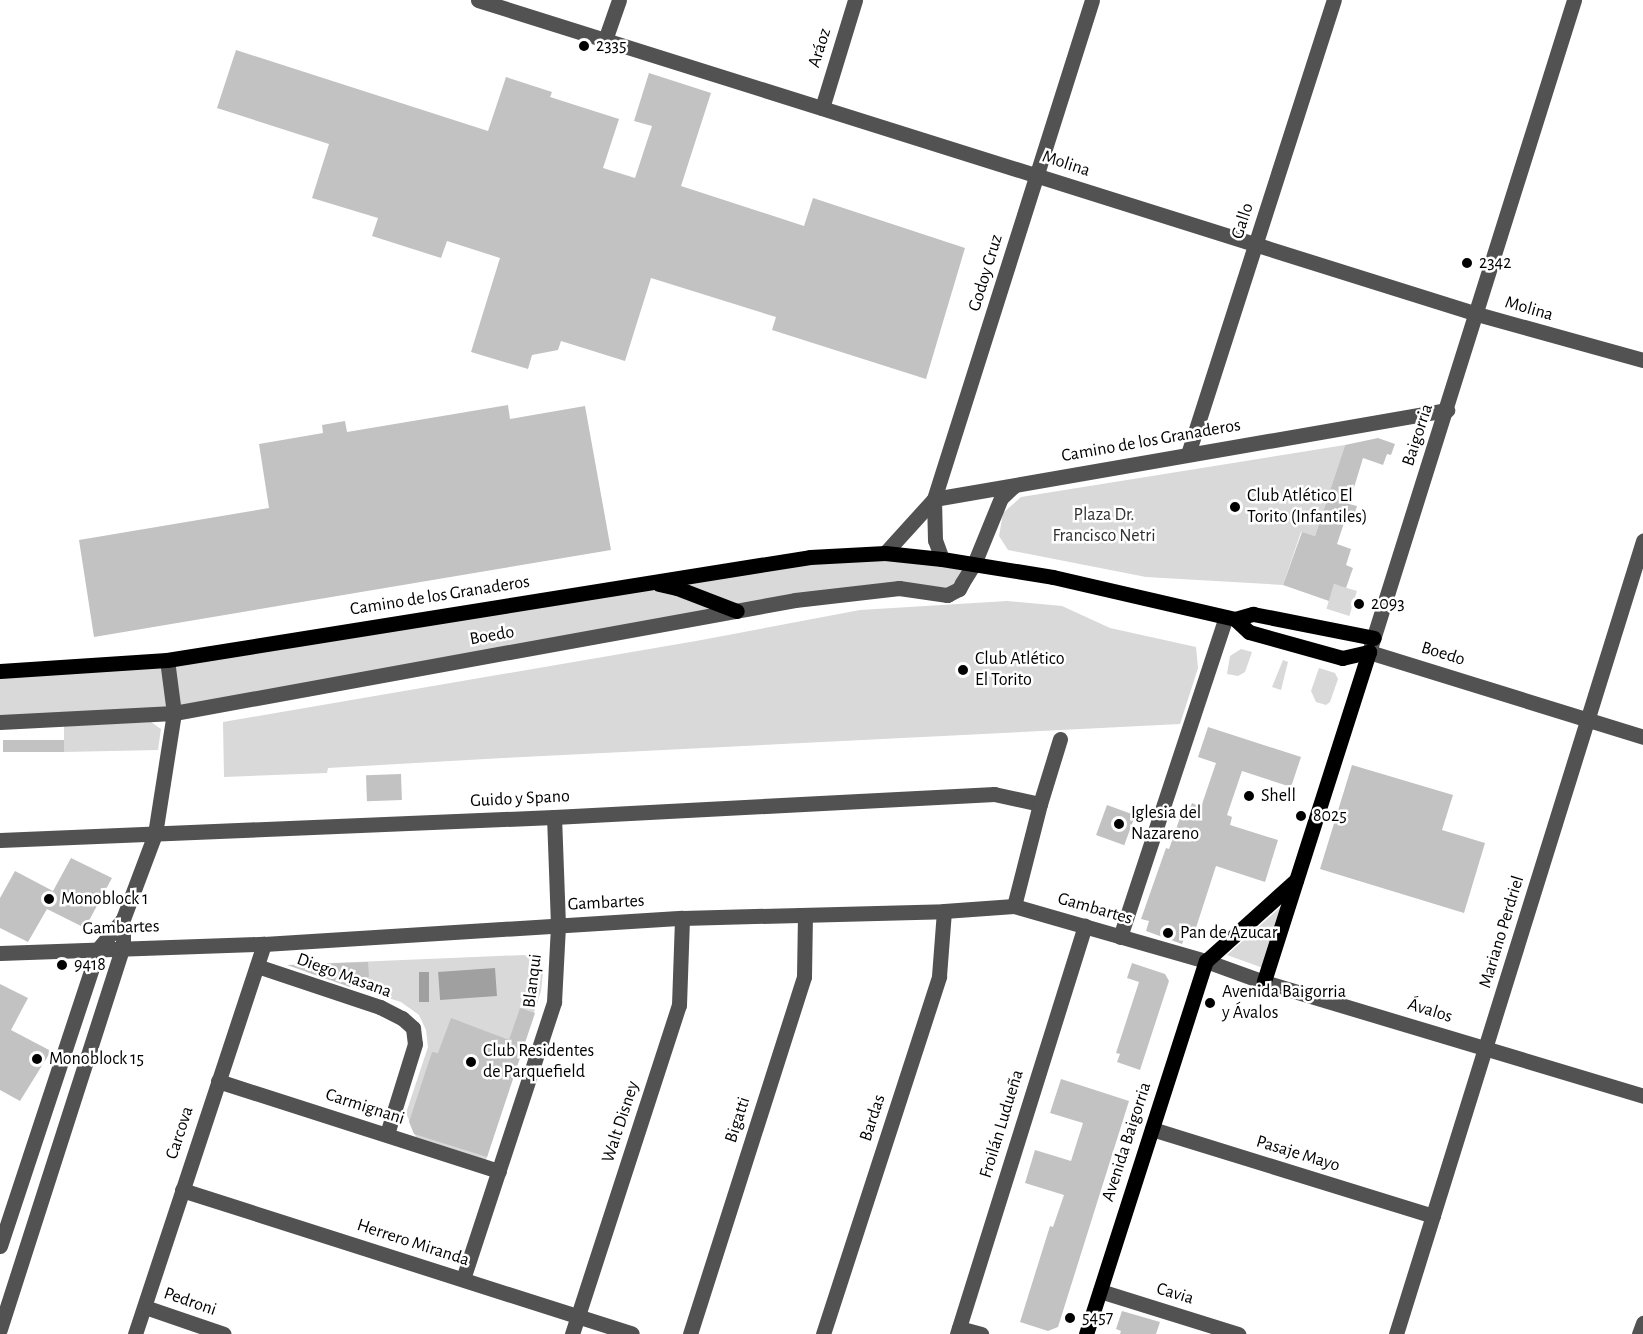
<!DOCTYPE html>
<html>
<head>
<meta charset="utf-8">
<style>
	body { margin:0 }
	#map { position:relative; width:1643px; height:1334px; overflow:hidden; background:#fff; font-family:"Alegreya Sans",sans-serif }
	div>[style] { position:absolute }
	[style*='--x'] { left:calc(var(--x)*1px); top:calc(var(--y)*1px); width:calc(var(--w)*1px); rotate:calc(var(--a)*1deg) }
	.green>* { inset:0; background:#d9d9d9; transform-origin:0 0 }
	.water>* { inset:0; background:#a0a0a0; transform-origin:0 0 }
	.building>* { inset:0; background:#c2c2c2; transform-origin:0 0 }
	.minor>* { height:15px; margin:-7.5px; padding:0 7.5px; transform-origin:7.5px; border-radius:7.5px; background:#525252 }
	.major>* { height:15px; margin:-7.5px; padding:0 7.5px; transform-origin:7.5px; border-radius:7.5px; background:#000 }
	.dots>* { width:16px; height:16px; translate:-50% -50%; box-sizing:border-box; border:3px solid #fff; border-radius:50% }
	span { translate:-50% -50%; white-space:nowrap; text-align:center; line-height:1.15; -webkit-text-stroke:5px #fff; paint-order:stroke }
	.poi-label { font-size:18px; color:#000 }
	.left { translate:0 -50%; text-align:left }
	.street-label { font-size:18px; color:#000 }
	.park-label { font-size:18px; color:#303030 }
</style>
</head>
<body>
<div id="map">
	<div class="green">
		<i style="clip-path:polygon(1345px 445px,1315px 536px,1301px 532px,1283px 585px,1146px 577px,1008px 550px,999px 536px,1003px 513px,1021px 497px)"></i>
		<i style="clip-path:polygon(810px 557px,974px 564px,959px 589px,899px 588px,174px 713px,0 722px,0 671px,144px 663px)"></i>
		<i style="left:1334px;top:584px;width:24px;height:26px;rotate:17deg"></i>
		<i style="clip-path:polygon(1007px 601px,1062px 606px,1110px 628px,1196px 647px,1198px 668px,1180px 724px,503px 758px,328px 768px,327px 773px,224px 777px,223px 722px,696px 641px,860px 610px)"></i>
		<i style="clip-path:polygon(1241px 649px,1252px 652px,1245px 672px,1238px 676px,1227px 674px,1230px 656px)"></i>
		<i style="clip-path:polygon(1283px 660px,1288px 662px,1281px 690px,1272px 687px)"></i>
		<i style="clip-path:polygon(1319px 668px,1335px 673px,1338px 679px,1330px 702px,1326px 705px,1316px 702px,1311px 691px)"></i>
		<i style="clip-path:polygon(151px 722px,161px 729px,158px 750px,64px 752px,64px 726px)"></i>
		<i style="clip-path:polygon(1285px 903px,1263px 968px,1227px 955px)"></i>
		<i style="clip-path:polygon(524px 955px,536px 959px,543px 973px,541px 991px,486px 1160px,416px 1137px,406px 1113px,428px 1047px,426px 1030px,419px 1015px,401px 1002px,306px 972px,308px 964px)"></i>
	</div>
	<div class="water">
		<i style="left:495px;top:968px;width:28px;height:57px;rotate:86deg"></i>
		<i style="left:419px;top:972px;width:10px;height:30px"></i>
	</div>
	<div class="building">
		<i style="clip-path:polygon(236px 50px,488px 131px,506px 77px,552px 92px,550px 97px,619px 119px,603px 168px,635px 178px,652px 126px,634px 121px,649px 73px,711px 93px,681px 186px,804px 226px,813px 198px,965px 248px,926px 379px,772px 330px,776px 317px,651px 278px,625px 361px,561px 341px,558px 350px,532px 355px,528px 369px,471px 352px,500px 258px,447px 241px,441px 258px,372px 236px,378px 218px,312px 198px,329px 144px,217px 108px)"></i>
		<i style="clip-path:polygon(508px 405px,510px 419px,585px 406px,611px 550px,94px 637px,79px 540px,269px 508px,259px 444px,323px 433px,322px 425px,345px 421px,347px 432px)"></i>
		<i style="clip-path:polygon(1378px 438px,1395px 444px,1391px 455px,1387px 454px,1383px 465px,1363px 458px,1349px 504px,1357px 506px,1352px 522px,1345px 520px,1337px 544px,1351px 549px,1346px 565px,1353px 568px,1346px 588px,1334px 584px,1329px 601px,1283px 585px,1302px 532px,1315px 536px,1345px 445px)"></i>
		<i style="clip-path:polygon(1208px 727px,1301px 757px,1291px 787px,1242px 771px,1227px 815px,1232px 817px,1230px 825px,1278px 840px,1265px 882px,1216px 866px,1193px 937px,1186px 934px,1182px 944px,1146px 931px,1149px 921px,1141px 919px,1166px 848px,1169px 849px,1182px 812px,1188px 814px,1192px 803px,1201px 807px,1216px 763px,1198px 757px)"></i>
		<i style="left:64px;top:740px;width:12px;height:61px;rotate:90deg"></i>
		<i style="clip-path:polygon(1352px 765px,1453px 795px,1442px 830px,1485px 843px,1464px 913px,1320px 869px)"></i>
		<i style="left:401px;top:774px;width:26px;height:35px;rotate:88deg"></i>
		<i style="left:1107px;top:805px;width:30px;height:32px;rotate:20deg"></i>
		<i style="clip-path:polygon(71px 858px,112px 878px,85px 928px,47px 909px,28px 942px,0 928px,0 898px,15px 871px,53px 891px)"></i>
		<i style="clip-path:polygon(368px 962px,369px 977px,351px 979px,350px 987px,287px 965px)"></i>
		<i style="clip-path:polygon(1132px 963px,1165px 974px,1169px 981px,1140px 1070px,1117px 1062px,1120px 1054px,1116px 1053px,1139px 982px,1127px 978px)"></i>
		<i style="clip-path:polygon(0 984px,28px 998px,11px 1030px,51px 1051px,20px 1101px,0 1090px)"></i>
		<i style="clip-path:polygon(520px 1008px,535px 1013px,487px 1157px,414px 1134px,409px 1122px,432px 1052px,438px 1053px,451px 1018px,509px 1040px)"></i>
		<i style="clip-path:polygon(1061px 1079px,1129px 1101px,1058px 1327px,1048px 1331px,1020px 1322px,1050px 1226px,1053px 1227px,1064px 1195px,1025px 1183px,1035px 1150px,1071px 1161px,1083px 1123px,1050px 1113px)"></i>
		<i style="clip-path:polygon(1122px 1311px,1160px 1322px,1156px 1334px,1120px 1334px,1121px 1331px,1116px 1329px)"></i>
	</div>
	<div class="minor">
		<i style="--x:478;--y:0;--w:1047;--a:17.45"></i>
		<i style="--x:1477;--y:314;--w:172;--a:15.5"></i>
		<i style="--x:1574;--y:0;--w:683;--a:107.45"></i>
		<i style="--x:1369;--y:652;--w:287;--a:17.2"></i>
		<i style="--x:605;--y:40;--w:42;--a:-70.7"></i>
		<i style="--x:822;--y:108;--w:113;--a:-73"></i>
		<i style="--x:1188;--y:454;--w:477;--a:-72.2"></i>
		<i style="--x:885;--y:553;--w:73;--a:-47.8"></i>
		<i style="--x:934;--y:499;--w:521;--a:-9.84"></i>
		<i style="--x:942;--y:559;--w:20;--a:-110"></i>
		<i style="--x:935;--y:540;--w:41;--a:-91.4"></i>
		<i style="--x:934;--y:499;--w:523;--a:-72.43"></i>
		<i style="--x:0;--y:722;--w:174;--a:-3"></i>
		<i style="--x:174;--y:713;--w:631;--a:-10.31"></i>
		<i style="--x:795;--y:600;--w:105;--a:-6.6"></i>
		<i style="--x:899;--y:588;--w:49;--a:8.3"></i>
		<i style="--x:947;--y:595;--w:13;--a:-27"></i>
		<i style="--x:959;--y:589;--w:7;--a:-63"></i>
		<i style="--x:962;--y:583;--w:22;--a:-58"></i>
		<i style="--x:974;--y:564;--w:71;--a:-67.8"></i>
		<i style="--x:1001;--y:498;--w:18;--a:-43"></i>
		<i style="--x:0;--y:840;--w:554;--a:-2.38"></i>
		<i style="--x:554;--y:817;--w:441;--a:-3"></i>
		<i style="--x:994;--y:794;--w:47;--a:12.3"></i>
		<i style="--x:1014;--y:906;--w:105;--a:-75.7"></i>
		<i style="--x:1040;--y:804;--w:68;--a:-72.9"></i>
		<i style="--x:1120;--y:937;--w:337;--a:-71.7"></i>
		<i style="--x:0;--y:953;--w:264;--a:-2"></i>
		<i style="--x:264;--y:944;--w:419;--a:-3.6"></i>
		<i style="--x:682;--y:918;--w:262;--a:-1.5"></i>
		<i style="--x:944;--y:911;--w:70;--a:-4.1"></i>
		<i style="--x:1014;--y:906;--w:200;--a:16"></i>
		<i style="--x:1206;--y:961;--w:62;--a:19.9"></i>
		<i style="--x:1264;--y:982;--w:396;--a:16.7"></i>
		<i style="--x:257;--y:966;--w:130;--a:18.4"></i>
		<i style="--x:380;--y:1007;--w:25;--a:27"></i>
		<i style="--x:402;--y:1018;--w:15;--a:42"></i>
		<i style="--x:413;--y:1028;--w:16;--a:83"></i>
		<i style="--x:415;--y:1044;--w:94;--a:107.3"></i>
		<i style="--x:218;--y:1081;--w:295;--a:17.8"></i>
		<i style="--x:1152;--y:1129;--w:294;--a:17.2"></i>
		<i style="--x:182;--y:1190;--w:472;--a:17.7"></i>
		<i style="--x:0;--y:1246;--w:313;--a:-71.7"></i>
		<i style="--x:98;--y:949;--w:39;--a:-50"></i>
		<i style="--x:123;--y:919;--w:91;--a:-69.4"></i>
		<i style="--x:155;--y:834;--w:122;--a:-81.1"></i>
		<i style="--x:174;--y:713;--w:53;--a:-97.5"></i>
		<i style="--x:463;--y:1279;--w:292;--a:-71.8"></i>
		<i style="--x:554;--y:1002;--w:77;--a:-87"></i>
		<i style="--x:558;--y:925;--w:108;--a:-92.1"></i>
		<i style="--x:1100;--y:1291;--w:145;--a:17.3"></i>
		<i style="--x:145;--y:1307;--w:83;--a:18.9"></i>
		<i style="--x:959;--y:1328;--w:23;--a:15"></i>
		<i style="--x:0;--y:1329;--w:401;--a:-72.2"></i>
		<i style="--x:123;--y:947;--w:28;--a:-90"></i>
		<i style="--x:135;--y:1334;--w:411;--a:-71.7"></i>
		<i style="--x:572;--y:1334;--w:346;--a:-72"></i>
		<i style="--x:679;--y:1005;--w:87;--a:-88"></i>
		<i style="--x:690;--y:1334;--w:375;--a:-72.3"></i>
		<i style="--x:804;--y:977;--w:62;--a:-89.1"></i>
		<i style="--x:823;--y:1334;--w:376;--a:-72"></i>
		<i style="--x:939;--y:976;--w:65;--a:-85.6"></i>
		<i style="--x:957;--y:1334;--w:428;--a:-72.6"></i>
		<i style="--x:1396;--y:1334;--w:831;--a:-72.7"></i>
		<i style="--x:1639;--y:1334;--w:12;--a:-70"></i>
	</div>
	<div class="major">
		<i style="--x:659;--y:584;--w:18;--a:13"></i>
		<i style="--x:677;--y:588;--w:64;--a:21"></i>
		<i style="--x:1235;--y:619;--w:19;--a:-16"></i>
		<i style="--x:1253;--y:614;--w:123;--a:11.2"></i>
		<i style="--x:0;--y:671;--w:167;--a:-3.8"></i>
		<i style="--x:167;--y:660;--w:651;--a:-9.1"></i>
		<i style="--x:810;--y:557;--w:75;--a:-3.1"></i>
		<i style="--x:885;--y:553;--w:57;--a:6"></i>
		<i style="--x:942;--y:559;--w:112;--a:9.2"></i>
		<i style="--x:1053;--y:577;--w:187;--a:13"></i>
		<i style="--x:1235;--y:619;--w:19;--a:43"></i>
		<i style="--x:1249;--y:632;--w:97;--a:15.6"></i>
		<i style="--x:1342;--y:658;--w:28;--a:-13"></i>
		<i style="--x:1369;--y:652;--w:346;--a:107.7"></i>
		<i style="--x:1086;--y:1334;--w:392;--a:-72.2"></i>
		<i style="--x:1206;--y:961;--w:121;--a:-42"></i>
	</div>
	<div class="dots">
		<i style="left:584px;top:46px;background:#000"></i>
		<i style="left:1467px;top:263px;background:#000"></i>
		<i style="left:1235px;top:507px;background:#000"></i>
		<i style="left:1359px;top:604px;background:#000"></i>
		<i style="left:963px;top:670px;background:#000"></i>
		<i style="left:1249px;top:796px;background:#000"></i>
		<i style="left:1301px;top:816px;background:#000"></i>
		<i style="left:1119px;top:824px;background:#000"></i>
		<i style="left:49px;top:899px;background:#000"></i>
		<i style="left:1168px;top:933px;background:#000"></i>
		<i style="left:62px;top:965px;background:#000"></i>
		<i style="left:1210px;top:1003px;background:#000"></i>
		<i style="left:37px;top:1059px;background:#000"></i>
		<i style="left:471px;top:1062px;background:#000"></i>
		<i style="left:1070px;top:1318px;background:#000"></i>
	</div>
	<div class="poi-label">
		<span class="left" style="left:596px;top:46px">2335</span>
		<span class="left" style="left:1479px;top:263px">2342</span>
		<span class="left" style="left:1247px;top:507px">Club Atlético El<br>Torito (Infantiles)</span>
		<span class="left" style="left:1371px;top:604px">2093</span>
		<span class="left" style="left:975px;top:670px">Club Atlético<br>El Torito</span>
		<span class="left" style="left:1261px;top:796px">Shell</span>
		<span class="left" style="left:1131px;top:824px">Iglesia del<br>Nazareno</span>
		<span class="left" style="left:1313px;top:816px">8025</span>
		<span class="left" style="left:61px;top:899px">Monoblock 1</span>
		<span class="left" style="left:1180px;top:933px">Pan de Azucar</span>
		<span class="left" style="left:74px;top:965px">9418</span>
		<span class="left" style="left:1222px;top:1003px">Avenida Baigorria<br>y Ávalos</span>
		<span class="left" style="left:483px;top:1062px">Club Residentes<br>de Parquefield</span>
		<span class="left" style="left:49px;top:1059px">Monoblock 15</span>
		<span class="left" style="left:1082px;top:1318px">5457</span>
	</div>
	<div class="street-label">
		<span style="left:820px;top:48px;rotate:-73deg">Aráoz</span>
		<span style="left:1066px;top:164px;rotate:18deg">Molina</span>
		<span style="left:1243px;top:221px;rotate:-72deg">Gallo</span>
		<span style="left:986px;top:273px;rotate:-73deg">Godoy Cruz</span>
		<span style="left:1529px;top:309px;rotate:16deg">Molina</span>
		<span style="left:1418px;top:435px;rotate:-72deg">Baigorria</span>
		<span style="left:1151px;top:441px;rotate:-10deg">Camino de los Granaderos</span>
		<span style="left:440px;top:596px;rotate:-9deg">Camino de los Granaderos</span>
		<span style="left:492px;top:636px;rotate:-10deg">Boedo</span>
		<span style="left:1443px;top:654px;rotate:17deg">Boedo</span>
		<span style="left:520px;top:799px;rotate:-3deg">Guido y Spano</span>
		<span style="left:606px;top:903px;rotate:-3deg">Gambartes</span>
		<span style="left:1095px;top:909px;rotate:16deg">Gambartes</span>
		<span style="left:121px;top:928px;rotate:-2deg">Gambartes</span>
		<span style="left:1502px;top:932px;rotate:-73deg">Mariano Perdriel</span>
		<span style="left:344px;top:976px;rotate:20deg">Diego Masana</span>
		<span style="left:533px;top:981px;rotate:-83deg">Blanqui</span>
		<span style="left:1430px;top:1011px;rotate:17deg">Ávalos</span>
		<span style="left:365px;top:1107px;rotate:18deg">Carmignani</span>
		<span style="left:873px;top:1118px;rotate:-72deg">Bardas</span>
		<span style="left:738px;top:1120px;rotate:-72deg">Bigatti</span>
		<span style="left:621px;top:1122px;rotate:-72deg">Walt Disney</span>
		<span style="left:1002px;top:1124px;rotate:-73deg">Froilán Ludueña</span>
		<span style="left:180px;top:1133px;rotate:-72deg">Carcova</span>
		<span style="left:1127px;top:1142px;rotate:-72deg">Avenida Baigorria</span>
		<span style="left:1298px;top:1154px;rotate:17deg">Pasaje Mayo</span>
		<span style="left:413px;top:1243px;rotate:18deg">Herrero Miranda</span>
		<span style="left:1175px;top:1294px;rotate:17deg">Cavia</span>
		<span style="left:190px;top:1302px;rotate:19deg">Pedroni</span>
	</div>
	<div class="park-label">
		<span style="left:1104px;top:526px">Plaza Dr.<br>Francisco Netri</span>
	</div>
</div>
</body>
</html>
